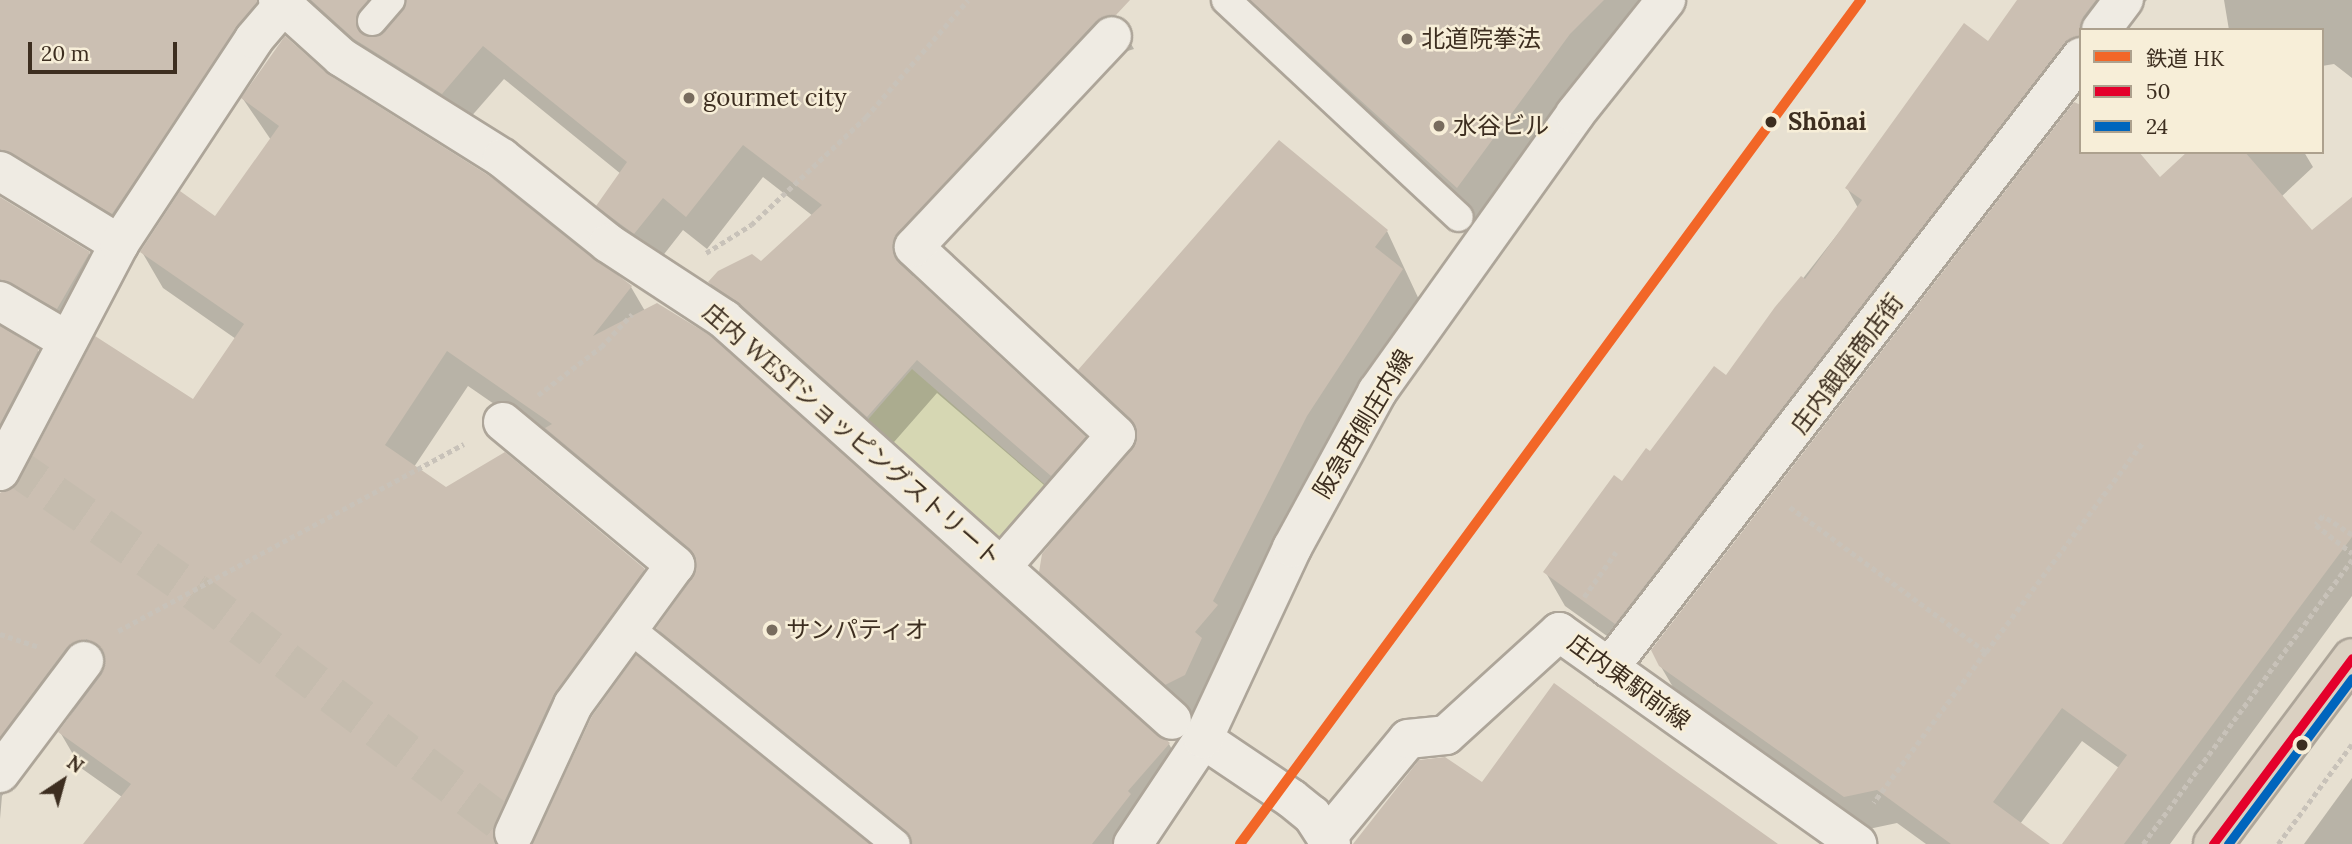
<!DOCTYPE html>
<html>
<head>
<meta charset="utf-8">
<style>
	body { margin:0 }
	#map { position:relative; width:2352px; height:844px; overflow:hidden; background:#e7e0d1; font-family:Lora,"Noto Sans JP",serif }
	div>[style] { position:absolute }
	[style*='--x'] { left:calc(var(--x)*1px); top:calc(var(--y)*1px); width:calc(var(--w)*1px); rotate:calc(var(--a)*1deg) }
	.green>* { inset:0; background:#d6d7b3; transform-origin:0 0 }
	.shadow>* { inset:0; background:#0003 }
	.building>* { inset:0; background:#cbbfb2 }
	.street-tunnel>* { height:38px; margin-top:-19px; transform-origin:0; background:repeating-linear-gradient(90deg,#c5bcae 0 38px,transparent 0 57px) }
	.path>* { height:4.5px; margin-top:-2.25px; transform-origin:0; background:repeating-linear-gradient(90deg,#c8c2b9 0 5px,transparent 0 8.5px) }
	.roads { filter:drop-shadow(2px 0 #ada599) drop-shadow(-2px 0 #ada599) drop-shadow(0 2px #ada599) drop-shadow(0 -2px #ada599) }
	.lane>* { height:28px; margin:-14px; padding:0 14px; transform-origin:14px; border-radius:14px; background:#efebe3 }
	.street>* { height:38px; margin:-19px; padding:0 19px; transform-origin:19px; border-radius:19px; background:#efebe3 }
	.secondary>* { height:38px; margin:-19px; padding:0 19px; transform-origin:19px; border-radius:19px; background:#efebe3 }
	.highway>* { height:38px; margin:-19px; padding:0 19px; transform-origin:19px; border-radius:19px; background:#dad1c2 }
	.bus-1>* { height:9px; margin:-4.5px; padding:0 4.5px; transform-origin:4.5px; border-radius:4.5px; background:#e4002b }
	.bus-2>* { height:9px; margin:-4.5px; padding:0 4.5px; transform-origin:4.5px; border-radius:4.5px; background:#0065bd }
	.rail-1>* { height:10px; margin:-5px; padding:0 5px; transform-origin:5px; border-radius:5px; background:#f26627 }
	.dots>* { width:19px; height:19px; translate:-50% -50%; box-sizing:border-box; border:4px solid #f7eed8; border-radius:50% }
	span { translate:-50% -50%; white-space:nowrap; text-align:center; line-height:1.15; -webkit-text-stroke:5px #f7eed8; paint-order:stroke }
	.poi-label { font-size:24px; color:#3d2e20 }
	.left { translate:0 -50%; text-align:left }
	.stop-label { font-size:24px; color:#3d2e20; font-weight:700 }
	.street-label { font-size:24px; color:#3d2e20 }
	.legend { position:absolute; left:2079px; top:28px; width:245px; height:126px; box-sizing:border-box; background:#f7eed8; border:2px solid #ada18e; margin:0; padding:9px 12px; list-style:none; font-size:21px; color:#3d2e20 }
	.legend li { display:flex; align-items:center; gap:14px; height:35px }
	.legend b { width:35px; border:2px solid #ada18e }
	.north { position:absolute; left:28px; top:746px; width:70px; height:70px; -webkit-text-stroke:5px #f7eed8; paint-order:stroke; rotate:36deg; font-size:19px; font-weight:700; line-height:28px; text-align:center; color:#3d2e20 }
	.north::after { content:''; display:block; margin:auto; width:24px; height:32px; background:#3d2e20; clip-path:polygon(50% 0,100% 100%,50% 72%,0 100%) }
	.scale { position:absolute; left:28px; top:42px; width:149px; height:32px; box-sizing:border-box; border:4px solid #3d2e20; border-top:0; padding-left:9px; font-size:21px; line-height:24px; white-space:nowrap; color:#3d2e20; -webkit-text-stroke:5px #f7eed8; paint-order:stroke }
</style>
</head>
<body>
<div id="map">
	<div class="green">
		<i style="left:912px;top:369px;width:181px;height:75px;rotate:41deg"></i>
	</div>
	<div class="shadow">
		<i style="clip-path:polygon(0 0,1098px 0,1115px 16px,1134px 49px,1115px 55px,912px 277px,1084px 438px,1104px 472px,1072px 509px,937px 393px,887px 450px,730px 316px,710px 283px,761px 264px,813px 216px,763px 177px,707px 249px,683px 230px,654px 267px,618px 240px,598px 206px,621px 174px,504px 79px,462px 127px,280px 20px,132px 247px,0 195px)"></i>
		<i style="clip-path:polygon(1233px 0,1658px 0,1480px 232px)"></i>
		<i style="clip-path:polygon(2019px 0,2147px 0,2118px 30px,2081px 30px,2081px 80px,1635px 656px,1565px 606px,1546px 573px,1622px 483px,1726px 377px,1858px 208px,1847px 188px,1988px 43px)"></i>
		<i style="clip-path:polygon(2224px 0,2352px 0,2352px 78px,2334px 64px,2322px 66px,2322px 30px,2229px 30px)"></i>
		<i style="clip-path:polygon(328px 77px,631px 287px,645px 311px,1169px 744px,1189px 780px,1140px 844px,901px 844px,679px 664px,658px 628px,695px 573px,567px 464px,558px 448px,468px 386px,414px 467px,445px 489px,644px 570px,665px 606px,573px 732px,522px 844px,86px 844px,122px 797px,81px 768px,60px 732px,87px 689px,2px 796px,0 819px,0 502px,193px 402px,236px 339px,163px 288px,142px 252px,216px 218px,271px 140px,243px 99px)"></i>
		<i style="clip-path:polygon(2081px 152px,2160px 179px,2190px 152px,2304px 152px,2313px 167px,2281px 197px,2311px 232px,2352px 207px,2352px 596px,2170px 844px,2064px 844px,2119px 768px,2082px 741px,2020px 824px,2047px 844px,1926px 844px,1897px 823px,1864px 830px,1680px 699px,1660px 665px)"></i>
		<i style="clip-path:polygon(0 199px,89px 253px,108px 287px,76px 342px,21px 313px,0 324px,38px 351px,57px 385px,0 484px)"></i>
		<i style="clip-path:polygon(1387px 231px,1422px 306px,1205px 710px,1187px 719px,1062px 607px,1041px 571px,1138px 441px,1101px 406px,1080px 370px)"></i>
		<i style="clip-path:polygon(2352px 778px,2352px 844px,2304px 844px)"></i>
	</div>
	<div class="building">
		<i style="clip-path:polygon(0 0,257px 0,257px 2px,112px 214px,0 149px)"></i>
		<i style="clip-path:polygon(311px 0,368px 0,356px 19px,361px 33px,370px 37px,385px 32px,406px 0,1130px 0,1116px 15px,1096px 21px,893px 243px,899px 263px,1086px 437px,1051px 476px,917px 360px,867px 417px,739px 303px,708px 282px,718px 271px,752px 254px,761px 261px,822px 205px,743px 145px,686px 217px,663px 198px,634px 234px,596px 206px,627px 162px,483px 46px,442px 94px,354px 39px)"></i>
		<i style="clip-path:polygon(1250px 0,1604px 0,1570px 34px,1457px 188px)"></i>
		<i style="clip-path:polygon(2017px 0,2096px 0,2083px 17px,2079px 36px,2064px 44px,1615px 624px,1543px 572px,1614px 475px,1622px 481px,1646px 448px,1650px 451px,1714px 366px,1726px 375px,1775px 307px,1801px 276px,1805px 279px,1862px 200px,1845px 188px,1964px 23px,1988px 41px)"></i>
		<i style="clip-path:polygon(285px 36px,329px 75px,491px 177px,632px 286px,593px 336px,657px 303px,711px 336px,1170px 743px,1128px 791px,1131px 794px,1092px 844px,912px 844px,906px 831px,656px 628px,693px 577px,696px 558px,689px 548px,545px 428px,552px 424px,447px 351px,385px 445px,446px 487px,505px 452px,645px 569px,553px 696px,494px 824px,495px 844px,83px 844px,131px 784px,58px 732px,102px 674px,104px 653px,87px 639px,67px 647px,0 737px,0 493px,19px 481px,95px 336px,193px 399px,244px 324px,140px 252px,180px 191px,215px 216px,279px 126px,241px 98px)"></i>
		<i style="clip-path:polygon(2074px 102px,2081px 105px,2081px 152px,2139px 152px,2160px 177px,2187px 152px,2245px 152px,2312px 230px,2352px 197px,2352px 537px,2124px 844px,2062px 844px,2127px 755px,2062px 708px,1993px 802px,2050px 844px,1951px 844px,1877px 790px,1844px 797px,1659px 666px,1651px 650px)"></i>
		<i style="clip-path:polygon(1279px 140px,1388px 230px,1375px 247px,1403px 269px,1307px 416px,1213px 601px,1218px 605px,1195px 632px,1202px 638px,1185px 675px,1165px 685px,1039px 572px,1042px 554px,1137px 439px,1131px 419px,1078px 370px)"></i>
		<i style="clip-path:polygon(0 197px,90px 252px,57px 309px,0 279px)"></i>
		<i style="clip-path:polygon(0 326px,39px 349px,0 424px)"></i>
		<i style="clip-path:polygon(636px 655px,870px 844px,532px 844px,592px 716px)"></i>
		<i style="clip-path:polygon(1554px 683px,1674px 770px,1778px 844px,1353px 844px,1419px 760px,1445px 757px,1482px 782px)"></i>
	</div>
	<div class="street-tunnel">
		<i style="--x:7;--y:461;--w:229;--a:34.9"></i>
		<i style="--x:195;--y:592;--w:418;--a:37"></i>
	</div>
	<div class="path">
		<i style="--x:706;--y:253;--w:53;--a:-31.9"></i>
		<i style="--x:751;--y:225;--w:158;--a:-43.2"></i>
		<i style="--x:866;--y:117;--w:155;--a:-48.9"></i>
		<i style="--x:538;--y:395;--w:79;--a:-37.3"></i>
		<i style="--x:601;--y:347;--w:45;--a:-46.8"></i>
		<i style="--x:1790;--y:507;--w:244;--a:36.5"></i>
		<i style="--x:1986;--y:652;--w:188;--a:126.6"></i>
		<i style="--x:2352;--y:535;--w:35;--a:-147"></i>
		<i style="--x:2323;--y:516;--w:11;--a:128"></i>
		<i style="--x:2316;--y:525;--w:46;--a:37.9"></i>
		<i style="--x:1584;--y:597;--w:55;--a:-54.6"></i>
		<i style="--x:118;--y:631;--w:393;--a:-28.4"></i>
		<i style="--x:0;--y:634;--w:41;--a:18.4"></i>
		<i style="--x:1986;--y:652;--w:262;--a:-53.2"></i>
		<i style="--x:2143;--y:844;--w:353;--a:-53.7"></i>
		<i style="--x:2278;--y:844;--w:124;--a:-53.5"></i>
	</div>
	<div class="roads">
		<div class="lane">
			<i style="--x:1226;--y:0;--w:318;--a:43"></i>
			<i style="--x:372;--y:21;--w:28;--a:-49"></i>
			<i style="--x:629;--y:628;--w:343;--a:39"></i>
		</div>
		<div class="street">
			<i style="--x:278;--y:0;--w:85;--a:42.1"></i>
			<i style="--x:341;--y:57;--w:190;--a:32.1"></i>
			<i style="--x:502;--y:158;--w:136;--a:38.7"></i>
			<i style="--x:608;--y:243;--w:139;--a:33.2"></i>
			<i style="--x:724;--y:319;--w:601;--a:41.83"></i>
			<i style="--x:2101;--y:30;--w:38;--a:-53"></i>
			<i style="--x:0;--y:171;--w:140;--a:31.5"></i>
			<i style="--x:0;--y:301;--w:77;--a:30.6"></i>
			<i style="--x:503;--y:422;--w:224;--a:39.7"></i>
			<i style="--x:675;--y:565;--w:173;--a:126.1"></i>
			<i style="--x:573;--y:705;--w:141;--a:114.7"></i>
			<i style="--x:0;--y:471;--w:256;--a:-62.3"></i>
			<i style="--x:119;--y:244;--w:245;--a:-56.6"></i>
			<i style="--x:254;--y:39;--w:45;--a:-49.5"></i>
			<i style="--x:1003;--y:565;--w:172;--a:-49"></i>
			<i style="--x:1116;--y:435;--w:276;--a:-137.1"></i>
			<i style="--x:914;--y:247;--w:289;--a:-46.8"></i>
			<i style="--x:1609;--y:668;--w:772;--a:-52.31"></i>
			<i style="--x:1203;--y:739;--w:107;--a:34"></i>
			<i style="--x:1292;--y:799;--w:26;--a:39"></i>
			<i style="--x:1312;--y:815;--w:35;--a:57"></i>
			<i style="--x:0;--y:773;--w:140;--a:-53.1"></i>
			<i style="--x:1327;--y:837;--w:127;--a:-50.4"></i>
			<i style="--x:1408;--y:739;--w:38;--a:-6"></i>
			<i style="--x:1446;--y:735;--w:153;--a:-42.3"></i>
			<i style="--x:1559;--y:632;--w:366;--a:35.4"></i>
		</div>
		<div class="secondary">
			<i style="--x:1133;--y:844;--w:126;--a:-56.3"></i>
			<i style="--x:1203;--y:739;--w:211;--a:-65"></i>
			<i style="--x:1292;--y:548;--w:178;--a:-61.4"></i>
			<i style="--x:1377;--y:392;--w:341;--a:-54.5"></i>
			<i style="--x:1575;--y:114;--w:146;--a:-51.4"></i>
		</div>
		<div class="highway">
			<i style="--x:2213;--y:844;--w:232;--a:-53.2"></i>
		</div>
	</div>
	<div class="bus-1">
		<i style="--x:2213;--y:844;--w:232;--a:-53.2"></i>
	</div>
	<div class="bus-2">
		<i style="--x:2228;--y:844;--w:207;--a:-53.2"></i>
	</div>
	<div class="rail-1">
		<i style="--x:1240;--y:844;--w:1048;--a:-53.66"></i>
	</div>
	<div class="dots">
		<i style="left:1407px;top:39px;background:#786c5e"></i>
		<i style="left:689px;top:98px;background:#786c5e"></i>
		<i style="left:1771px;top:122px;background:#3d2e20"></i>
		<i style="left:1439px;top:126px;background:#786c5e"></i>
		<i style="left:772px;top:630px;background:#786c5e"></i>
		<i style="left:2302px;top:745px;background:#3d2e20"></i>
	</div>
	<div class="poi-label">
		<span class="left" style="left:1421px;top:39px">北道院拳法</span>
		<span class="left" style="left:703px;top:98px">gourmet city</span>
		<span class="left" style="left:1453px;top:126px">水谷ビル</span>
		<span class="left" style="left:786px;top:630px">サンパティオ</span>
	</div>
	<div class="stop-label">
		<span class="left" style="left:1788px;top:122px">Shōnai</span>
	</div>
	<div class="street-label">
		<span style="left:1847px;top:364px;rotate:-53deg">庄内銀座商店街</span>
		<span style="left:1363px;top:424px;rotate:-59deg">阪急西側庄内線</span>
		<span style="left:852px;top:435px;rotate:41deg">庄内 WESTショッピングストリート</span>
		<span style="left:1629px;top:682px;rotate:36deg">庄内東駅前線</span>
	</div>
	<ul class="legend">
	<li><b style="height:9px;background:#f26627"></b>鉄道 HK</li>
	<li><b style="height:9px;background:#e4002b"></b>50</li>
	<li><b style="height:9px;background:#0065bd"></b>24</li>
	</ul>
	<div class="north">N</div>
	<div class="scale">20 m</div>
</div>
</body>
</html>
